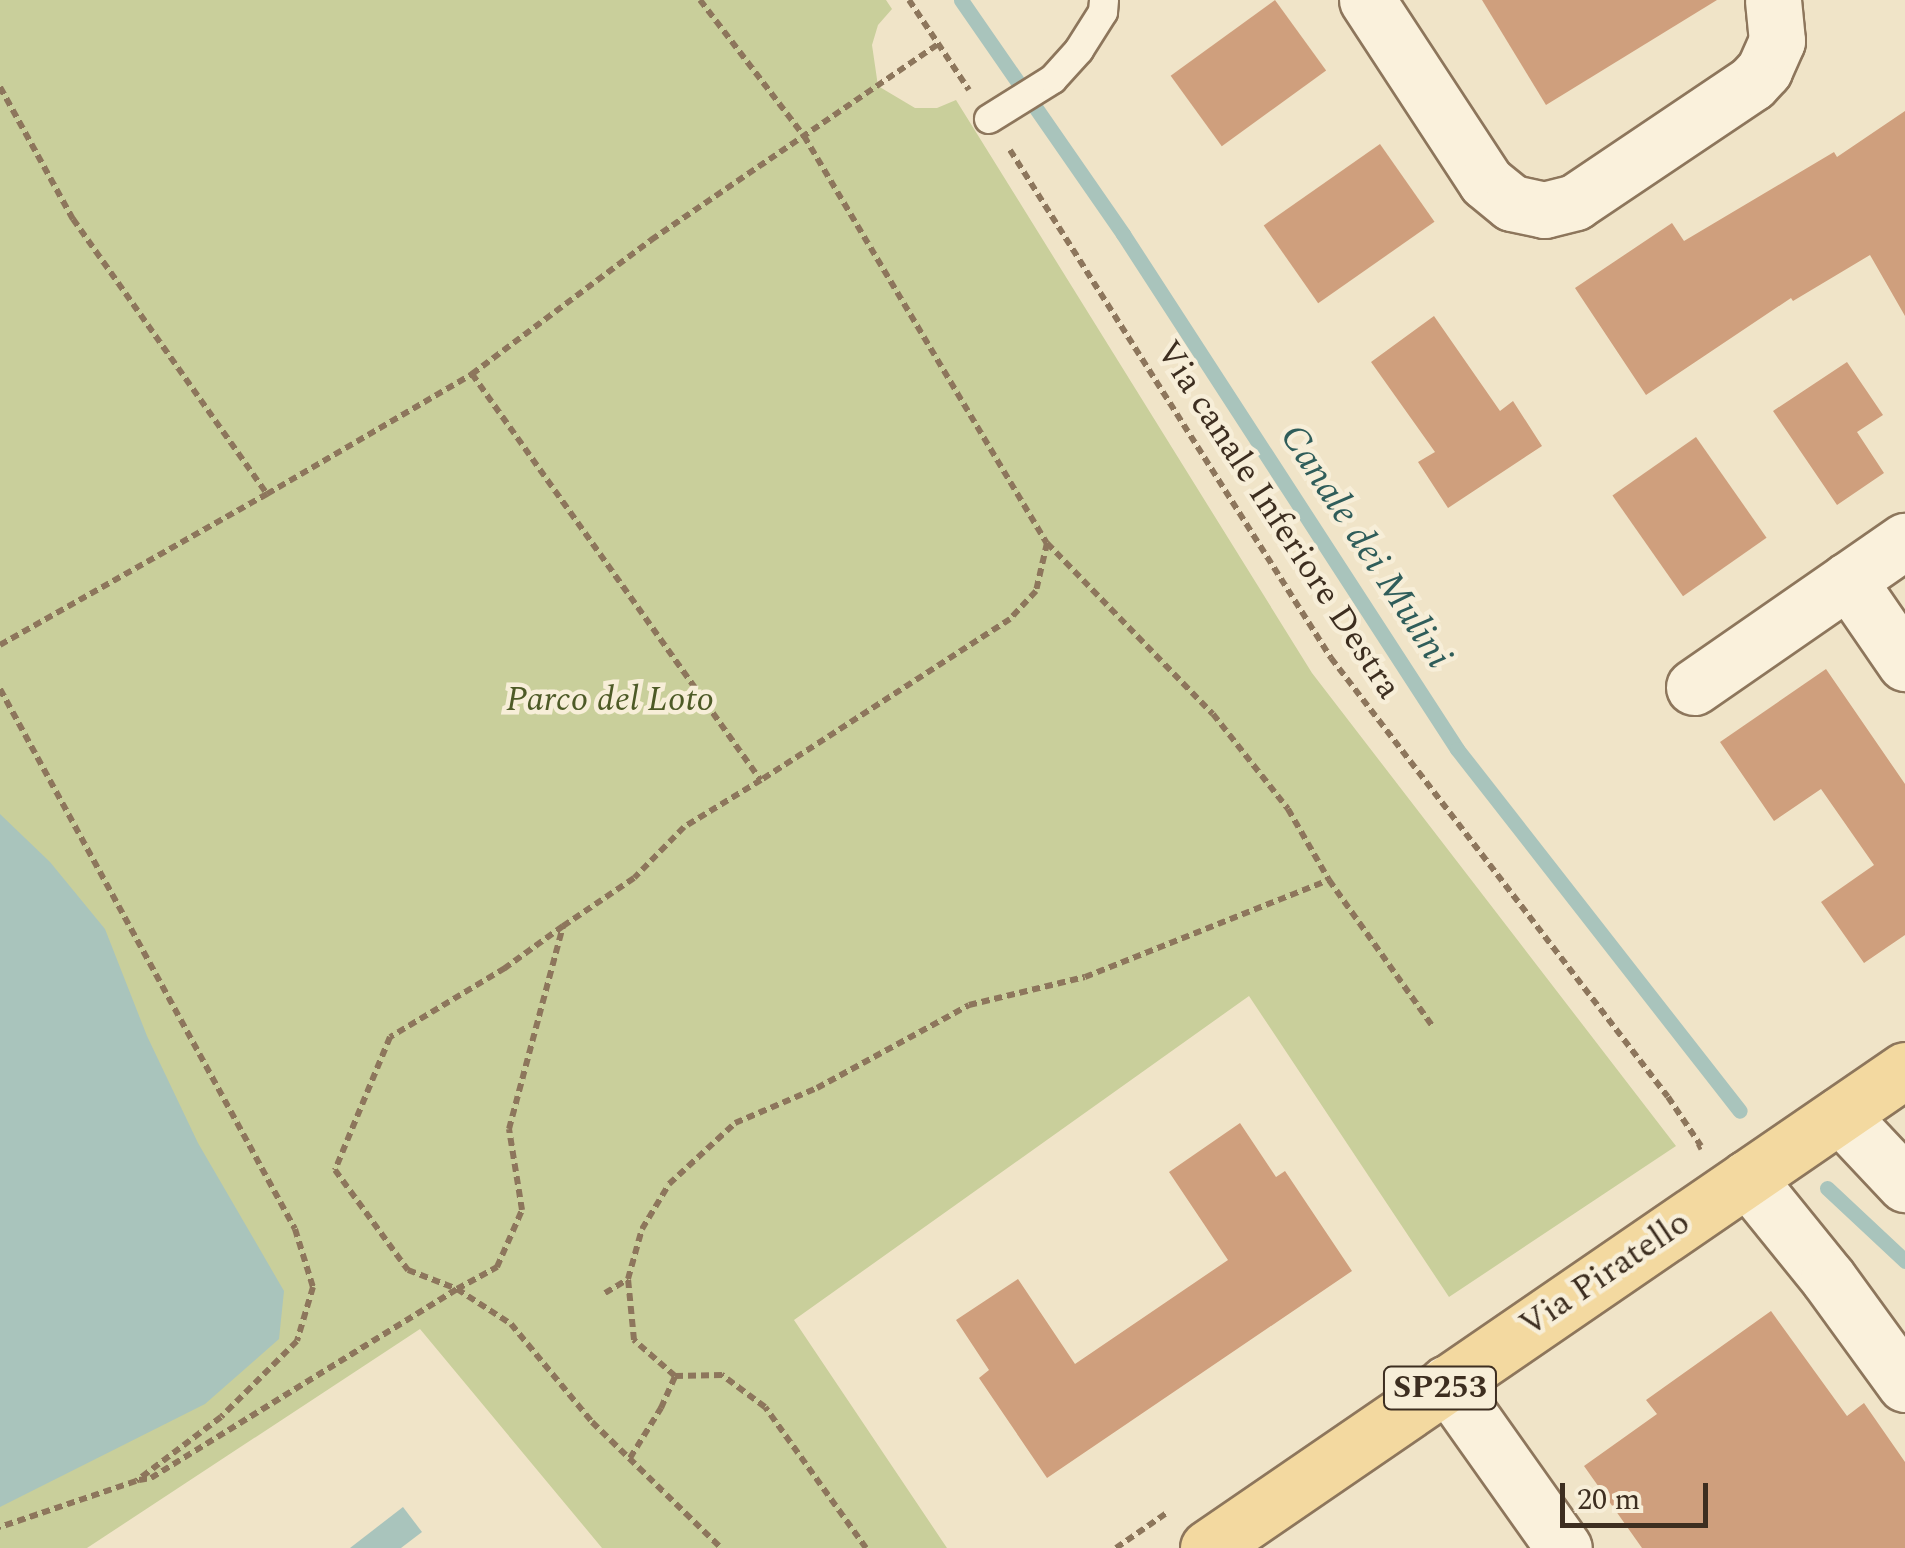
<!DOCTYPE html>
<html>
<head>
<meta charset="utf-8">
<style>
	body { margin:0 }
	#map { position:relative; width:1905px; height:1548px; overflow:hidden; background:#f0e4c8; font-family:Spectral,serif }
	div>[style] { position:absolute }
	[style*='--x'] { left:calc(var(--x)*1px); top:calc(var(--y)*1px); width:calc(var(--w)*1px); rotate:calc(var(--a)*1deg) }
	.green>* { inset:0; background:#c9cf9b }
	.water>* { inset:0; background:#a9c4bc }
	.stream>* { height:15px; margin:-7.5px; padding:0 7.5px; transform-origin:7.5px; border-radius:7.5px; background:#a9c4bc }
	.building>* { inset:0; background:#cf9f7d; transform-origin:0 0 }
	.path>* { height:6px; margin-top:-3px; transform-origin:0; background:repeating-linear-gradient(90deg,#8d765c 0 8px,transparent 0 13px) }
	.roads { filter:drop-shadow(2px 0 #8d765c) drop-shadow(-2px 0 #8d765c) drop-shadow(0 2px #8d765c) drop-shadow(0 -2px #8d765c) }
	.service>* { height:28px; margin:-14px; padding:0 14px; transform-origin:14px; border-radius:14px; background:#faf1dc }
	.minor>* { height:55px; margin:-27.5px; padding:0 27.5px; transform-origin:27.5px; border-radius:27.5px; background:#faf1dc }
	.primary>* { height:55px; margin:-27.5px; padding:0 27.5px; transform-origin:27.5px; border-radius:27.5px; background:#f3d9a0 }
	span { translate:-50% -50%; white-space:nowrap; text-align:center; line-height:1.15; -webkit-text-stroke:9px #f7eed8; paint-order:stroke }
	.shield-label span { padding:2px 8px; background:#f7eed8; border:2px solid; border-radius:8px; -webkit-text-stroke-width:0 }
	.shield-label { font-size:32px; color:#3d2e20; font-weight:700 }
	.street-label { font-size:35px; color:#3d2e20 }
	.park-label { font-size:35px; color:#4d5a26; font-style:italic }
	.water-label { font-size:38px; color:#2f5d5a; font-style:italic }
	.scale { position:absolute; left:1560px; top:1483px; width:148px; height:45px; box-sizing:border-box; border:5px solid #3d2e20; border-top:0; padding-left:12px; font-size:30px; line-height:35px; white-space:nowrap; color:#3d2e20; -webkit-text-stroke:8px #f7eed8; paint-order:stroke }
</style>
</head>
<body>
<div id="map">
	<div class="green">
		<i style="clip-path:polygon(0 0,886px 0,892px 9px,878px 25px,872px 45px,878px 86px,915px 108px,937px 108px,956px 100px,1312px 673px,1676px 1146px,1449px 1297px,1249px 996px,794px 1320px,947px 1548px,602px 1548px,420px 1329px,87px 1548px,0 1548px)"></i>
	</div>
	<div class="water">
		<i style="clip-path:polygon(0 814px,50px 862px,105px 929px,147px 1036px,198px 1143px,284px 1291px,279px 1339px,205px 1404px,0 1507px)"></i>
		<i style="clip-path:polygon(403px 1507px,422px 1532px,401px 1548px,350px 1548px)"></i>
	</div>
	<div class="stream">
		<i style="--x:961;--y:0;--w:285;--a:55.3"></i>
		<i style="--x:1123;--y:234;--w:614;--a:57.03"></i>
		<i style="--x:1457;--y:749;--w:459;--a:52"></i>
		<i style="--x:1827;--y:1188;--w:107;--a:43.1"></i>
	</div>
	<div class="building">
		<i style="left:1275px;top:0;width:87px;height:129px;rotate:54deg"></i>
		<i style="clip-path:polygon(1482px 0,1717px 0,1546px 105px)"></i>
		<i style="clip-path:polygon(1905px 111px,1905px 316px,1870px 255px,1793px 301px,1791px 298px,1646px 395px,1575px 288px,1672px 223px,1684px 241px,1834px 152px,1837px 157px)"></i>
		<i style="left:1380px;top:144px;width:95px;height:142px;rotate:55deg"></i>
		<i style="clip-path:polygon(1434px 316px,1500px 411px,1513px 401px,1542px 446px,1448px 508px,1418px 462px,1435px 452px,1371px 362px)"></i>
		<i style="clip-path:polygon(1847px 362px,1883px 415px,1857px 432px,1884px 473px,1837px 505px,1773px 411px)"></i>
		<i style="left:1696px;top:437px;width:123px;height:102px;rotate:55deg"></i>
		<i style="clip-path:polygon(1826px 669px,1905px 784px,1905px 935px,1864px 963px,1821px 902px,1874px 865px,1821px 789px,1774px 821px,1720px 742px)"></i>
		<i style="clip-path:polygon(1240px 1123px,1276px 1177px,1285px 1171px,1352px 1271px,1047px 1478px,979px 1378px,989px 1370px,956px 1320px,1018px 1279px,1075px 1364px,1228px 1260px,1169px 1172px)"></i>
		<i style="clip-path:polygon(1771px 1311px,1847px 1416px,1864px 1403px,1905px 1462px,1905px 1548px,1642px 1548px,1584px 1466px,1657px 1414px,1646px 1400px)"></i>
	</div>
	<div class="path">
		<i style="--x:700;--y:0;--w:171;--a:52.6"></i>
		<i style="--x:804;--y:136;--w:474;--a:59.2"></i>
		<i style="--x:1047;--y:543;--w:49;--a:102.9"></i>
		<i style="--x:1036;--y:591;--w:38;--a:133"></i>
		<i style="--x:1010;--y:619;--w:297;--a:147.1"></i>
		<i style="--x:909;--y:0;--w:108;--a:56.3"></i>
		<i style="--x:0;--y:87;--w:151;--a:61.1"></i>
		<i style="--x:73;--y:219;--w:337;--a:54.8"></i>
		<i style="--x:267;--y:494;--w:238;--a:-30.3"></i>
		<i style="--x:472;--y:374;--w:224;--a:-36.8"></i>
		<i style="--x:651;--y:240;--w:348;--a:-34.3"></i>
		<i style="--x:1010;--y:150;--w:601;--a:57.71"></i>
		<i style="--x:1331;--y:658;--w:553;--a:52.49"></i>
		<i style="--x:1668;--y:1097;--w:59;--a:56"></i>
		<i style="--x:1701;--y:1146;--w:4;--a:153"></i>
		<i style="--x:472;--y:374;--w:498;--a:54.6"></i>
		<i style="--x:761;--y:780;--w:90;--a:148.6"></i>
		<i style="--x:684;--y:827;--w:71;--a:134.4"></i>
		<i style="--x:634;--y:878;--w:86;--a:145.9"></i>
		<i style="--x:563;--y:926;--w:72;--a:144.1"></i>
		<i style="--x:505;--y:968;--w:134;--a:149"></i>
		<i style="--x:390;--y:1037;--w:144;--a:112.5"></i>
		<i style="--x:335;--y:1170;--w:124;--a:53.9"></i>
		<i style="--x:408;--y:1270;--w:53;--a:21.2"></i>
		<i style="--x:457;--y:1289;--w:46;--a:-28.8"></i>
		<i style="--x:497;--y:1267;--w:62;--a:-66.3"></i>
		<i style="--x:522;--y:1210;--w:82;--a:-99.1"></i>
		<i style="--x:509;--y:1129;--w:210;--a:-75.1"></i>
		<i style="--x:1047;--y:543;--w:238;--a:45.9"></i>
		<i style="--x:1213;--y:714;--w:121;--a:51.7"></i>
		<i style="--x:1288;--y:809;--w:82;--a:60"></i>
		<i style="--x:1329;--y:880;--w:180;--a:54.7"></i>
		<i style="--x:0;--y:645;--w:307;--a:-29.5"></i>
		<i style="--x:0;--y:689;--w:615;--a:61.35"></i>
		<i style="--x:295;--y:1229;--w:61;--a:72.8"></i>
		<i style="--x:313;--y:1287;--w:56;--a:106.5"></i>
		<i style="--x:297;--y:1341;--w:107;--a:135"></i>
		<i style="--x:221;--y:1417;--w:106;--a:143"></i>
		<i style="--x:136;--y:1481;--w:144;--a:161.3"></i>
		<i style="--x:605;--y:1293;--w:27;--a:-31"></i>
		<i style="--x:630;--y:1458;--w:59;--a:-58.2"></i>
		<i style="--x:661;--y:1408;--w:35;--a:-66"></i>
		<i style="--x:139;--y:1480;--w:12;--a:-9"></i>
		<i style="--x:151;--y:1478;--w:360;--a:-31.7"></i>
		<i style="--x:457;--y:1289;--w:64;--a:32.9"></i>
		<i style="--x:511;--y:1324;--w:127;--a:50.4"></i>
		<i style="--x:592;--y:1422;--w:180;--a:44.3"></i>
		<i style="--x:866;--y:1548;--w:173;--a:-125.6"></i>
		<i style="--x:765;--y:1407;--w:54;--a:-143.3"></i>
		<i style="--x:722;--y:1375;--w:47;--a:178.8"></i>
		<i style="--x:675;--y:1376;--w:55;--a:-138.7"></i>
		<i style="--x:634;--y:1340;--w:61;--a:-95.6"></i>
		<i style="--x:628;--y:1279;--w:52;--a:-74.4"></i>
		<i style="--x:642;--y:1229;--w:52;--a:-59"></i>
		<i style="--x:669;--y:1184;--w:90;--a:-42.7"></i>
		<i style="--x:735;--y:1123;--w:89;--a:-23.1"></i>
		<i style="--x:817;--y:1088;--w:173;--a:-28.6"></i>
		<i style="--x:969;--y:1005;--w:119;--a:-13.6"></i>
		<i style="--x:1085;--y:977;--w:263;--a:-21.7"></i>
		<i style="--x:1116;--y:1548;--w:63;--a:-34.7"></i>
	</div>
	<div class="roads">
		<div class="service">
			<i style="--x:989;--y:119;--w:75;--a:-32"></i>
			<i style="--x:1053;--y:79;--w:39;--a:-48"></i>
			<i style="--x:1079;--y:50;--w:45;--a:-57.7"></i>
			<i style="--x:1103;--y:12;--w:12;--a:-85"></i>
		</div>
		<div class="minor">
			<i style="--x:1367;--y:0;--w:217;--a:56.8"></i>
			<i style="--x:1486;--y:182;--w:33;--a:39"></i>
			<i style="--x:1512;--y:203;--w:33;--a:12"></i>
			<i style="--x:1544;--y:210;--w:32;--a:-14"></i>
			<i style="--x:1575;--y:202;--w:213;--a:-33.9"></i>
			<i style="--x:1752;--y:83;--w:18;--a:-47"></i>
			<i style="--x:1764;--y:70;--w:32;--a:-66"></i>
			<i style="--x:1777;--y:41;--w:41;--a:-95.6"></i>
			<i style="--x:1848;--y:580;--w:101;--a:55.5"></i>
			<i style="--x:1694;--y:687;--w:257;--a:-34.7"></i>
			<i style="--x:1840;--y:1115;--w:95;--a:46.7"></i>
			<i style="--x:1747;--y:1178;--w:129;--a:51"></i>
			<i style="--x:1828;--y:1278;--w:131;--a:54"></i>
			<i style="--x:1447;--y:1383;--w:202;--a:54.7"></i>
		</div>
		<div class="primary">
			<i style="--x:1208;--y:1548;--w:845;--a:-34.44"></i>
		</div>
	</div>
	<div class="shield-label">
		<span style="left:1440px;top:1388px">SP253</span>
	</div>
	<div class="street-label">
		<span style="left:1278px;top:520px;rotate:57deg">Via canale Inferiore Destra</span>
		<span style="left:1605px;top:1274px;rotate:-34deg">Via Piratello</span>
	</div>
	<div class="park-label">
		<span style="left:610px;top:700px">Parco del Loto</span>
	</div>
	<div class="water-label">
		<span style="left:1365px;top:547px;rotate:57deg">Canale dei Mulini</span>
	</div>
	<div class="scale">20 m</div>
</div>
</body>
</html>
